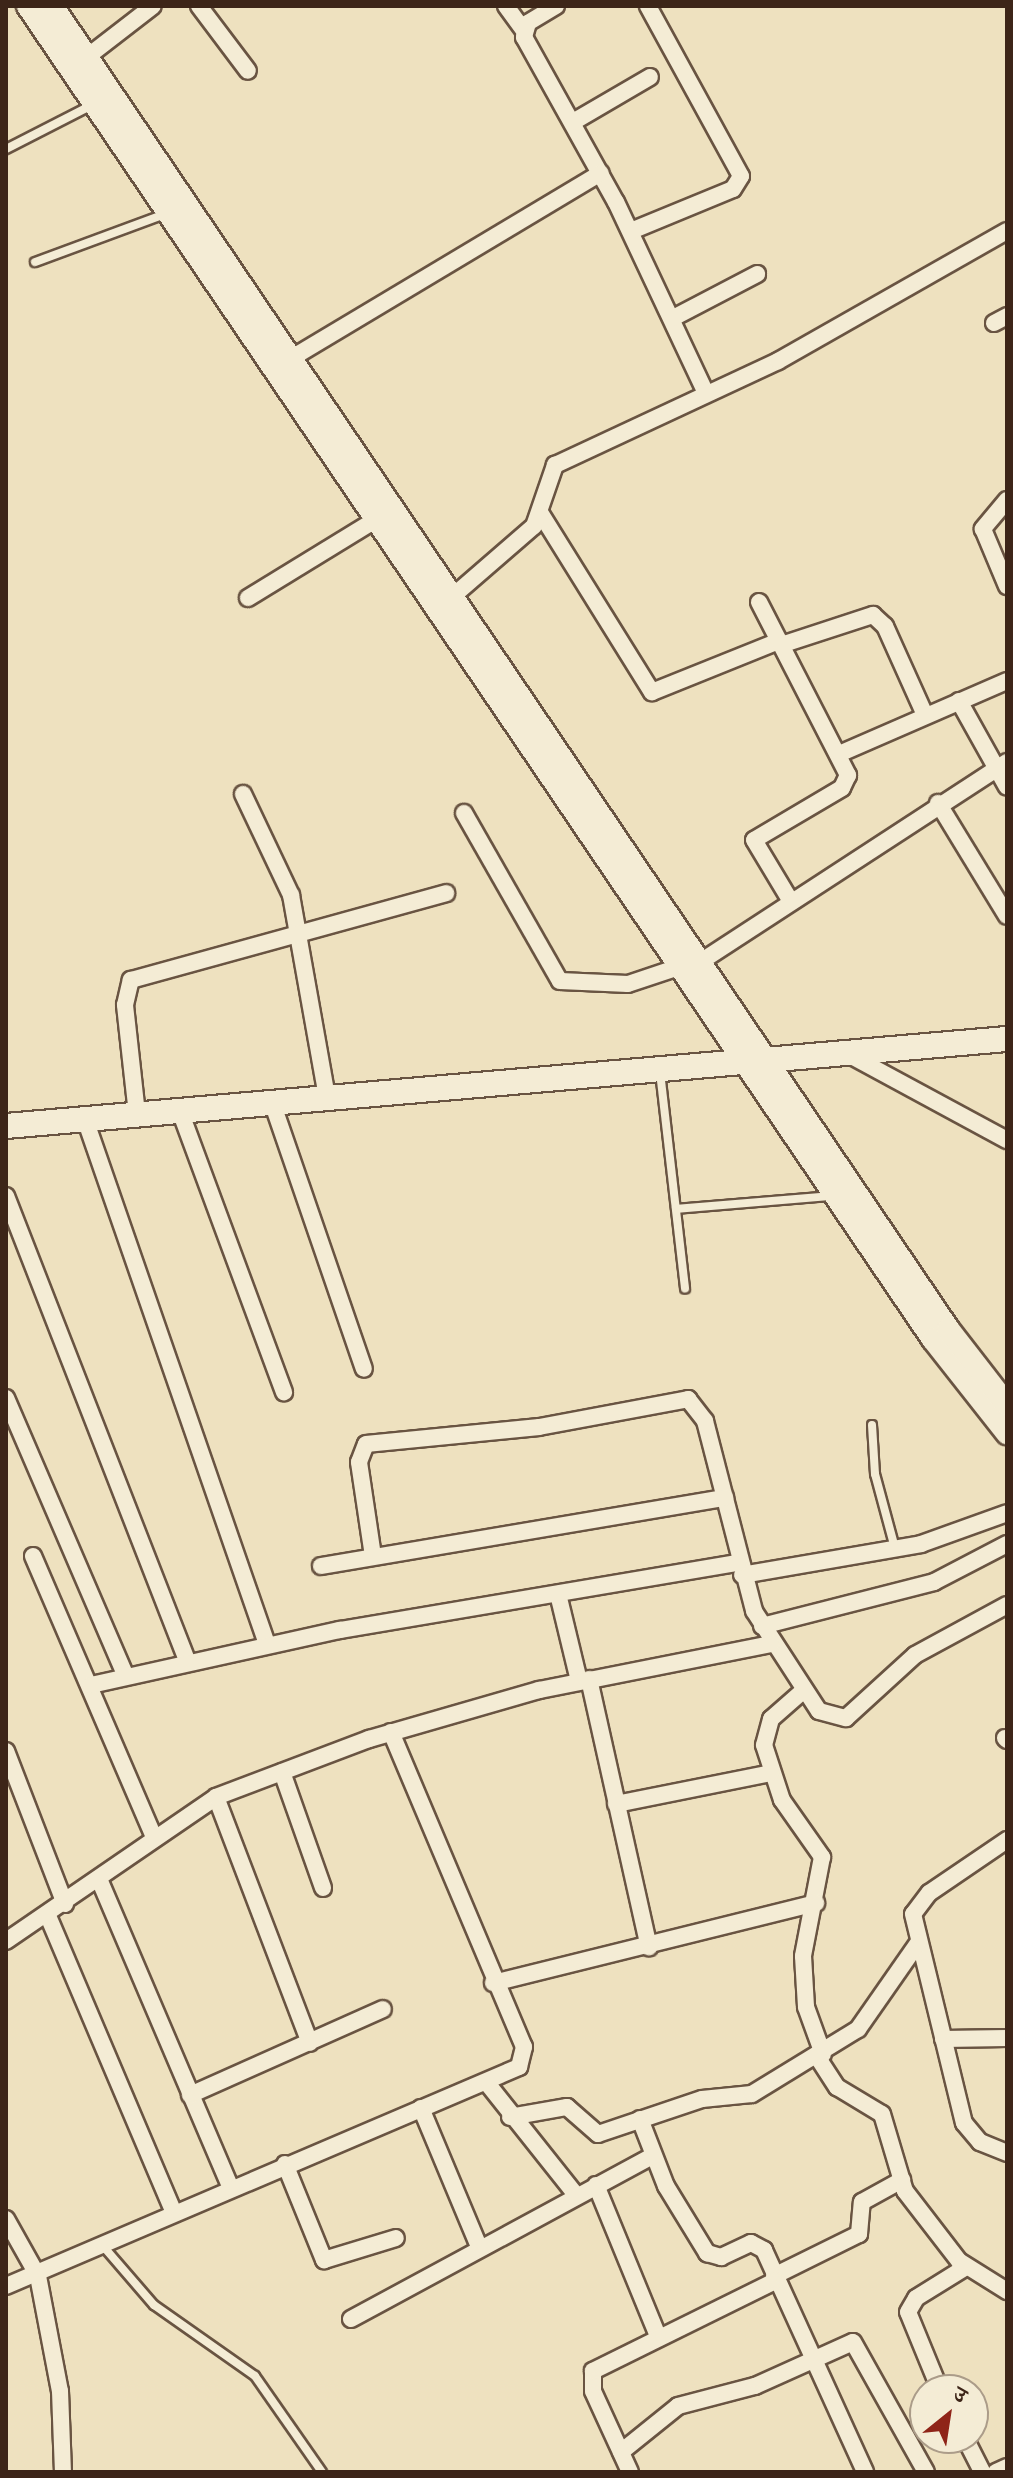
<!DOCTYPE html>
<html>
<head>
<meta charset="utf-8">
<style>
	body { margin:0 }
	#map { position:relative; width:1013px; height:2478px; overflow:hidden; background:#eee1bf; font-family:Cardo,"Noto Serif Devanagari",serif }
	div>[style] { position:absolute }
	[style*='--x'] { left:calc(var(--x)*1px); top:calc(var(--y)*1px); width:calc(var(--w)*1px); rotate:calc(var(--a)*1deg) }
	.roads { filter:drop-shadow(2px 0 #695442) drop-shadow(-2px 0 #695442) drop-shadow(0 2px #695442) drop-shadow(0 -2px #695442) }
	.service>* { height:8px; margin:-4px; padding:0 4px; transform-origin:4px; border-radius:4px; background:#f4ecd5 }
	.minor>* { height:16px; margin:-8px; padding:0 8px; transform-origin:8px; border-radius:8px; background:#f4ecd5 }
	.tertiary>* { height:22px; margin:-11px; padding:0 11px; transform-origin:11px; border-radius:11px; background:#f4ecd5 }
	.secondary>* { height:24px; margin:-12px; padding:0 12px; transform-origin:12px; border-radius:12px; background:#f4ecd5 }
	span { translate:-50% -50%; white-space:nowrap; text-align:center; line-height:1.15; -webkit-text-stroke:8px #f4ecd5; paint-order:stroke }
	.frame { position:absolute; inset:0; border:8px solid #3d2518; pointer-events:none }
	.north { position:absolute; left:909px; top:2374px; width:80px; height:80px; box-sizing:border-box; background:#f4ecd5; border:2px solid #ab9c89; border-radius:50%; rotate:30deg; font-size:22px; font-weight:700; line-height:32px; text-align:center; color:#3d2518 }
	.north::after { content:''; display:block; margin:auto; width:28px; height:36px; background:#8f2418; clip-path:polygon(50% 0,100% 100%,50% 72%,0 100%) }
</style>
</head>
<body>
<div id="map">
	<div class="roads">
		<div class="service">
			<i style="--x:6;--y:149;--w:99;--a:-27.1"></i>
			<i style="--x:35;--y:262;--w:139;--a:-20.3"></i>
			<i style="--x:660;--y:1072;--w:218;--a:83.4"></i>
			<i style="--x:676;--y:1209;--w:156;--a:-4.8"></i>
			<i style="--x:872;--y:1425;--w:49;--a:86.5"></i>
			<i style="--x:875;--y:1474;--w:77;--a:74.9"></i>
			<i style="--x:103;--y:2246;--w:78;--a:49.2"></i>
			<i style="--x:154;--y:2305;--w:123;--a:35.1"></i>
			<i style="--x:255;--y:2376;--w:117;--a:55.1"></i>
		</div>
		<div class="minor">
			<i style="--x:199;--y:6;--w:81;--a:53"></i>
			<i style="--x:506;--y:6;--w:31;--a:54"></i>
			<i style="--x:556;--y:6;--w:33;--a:149"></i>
			<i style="--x:528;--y:23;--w:15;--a:106"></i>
			<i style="--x:524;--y:37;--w:189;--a:60.9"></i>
			<i style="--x:616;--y:202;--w:209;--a:64.8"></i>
			<i style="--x:87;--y:57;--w:83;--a:-37.7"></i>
			<i style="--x:573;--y:122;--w:89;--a:-30.3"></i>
			<i style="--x:631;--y:231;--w:110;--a:-22.4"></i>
			<i style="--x:733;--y:189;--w:15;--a:-58"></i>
			<i style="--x:741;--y:176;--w:194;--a:-118.7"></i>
			<i style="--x:673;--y:318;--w:95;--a:-27.6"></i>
			<i style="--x:994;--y:323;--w:15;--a:-28"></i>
			<i style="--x:290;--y:359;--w:362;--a:-30.9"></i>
			<i style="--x:1007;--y:500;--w:38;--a:130"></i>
			<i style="--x:983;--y:529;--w:62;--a:67.2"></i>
			<i style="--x:541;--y:514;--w:210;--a:58.1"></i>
			<i style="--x:652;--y:692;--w:137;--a:-21.9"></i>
			<i style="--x:452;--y:597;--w:108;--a:-40.9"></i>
			<i style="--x:534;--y:526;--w:65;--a:-71"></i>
			<i style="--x:555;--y:465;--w:246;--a:-25"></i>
			<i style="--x:778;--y:361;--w:263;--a:-29.6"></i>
			<i style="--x:248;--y:598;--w:151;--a:-31.5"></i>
			<i style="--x:759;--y:602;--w:195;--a:62.8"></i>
			<i style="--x:848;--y:775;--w:14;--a:115"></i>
			<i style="--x:842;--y:788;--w:102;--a:149.4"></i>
			<i style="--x:754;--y:840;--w:70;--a:59"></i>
			<i style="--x:781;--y:645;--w:97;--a:-18.1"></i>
			<i style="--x:873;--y:615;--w:16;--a:43"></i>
			<i style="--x:885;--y:626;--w:98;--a:65.8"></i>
			<i style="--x:959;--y:701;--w:98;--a:60.8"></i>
			<i style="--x:839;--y:754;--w:183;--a:-23.5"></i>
			<i style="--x:243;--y:794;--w:112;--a:64.6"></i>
			<i style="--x:291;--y:895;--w:205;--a:79.9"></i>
			<i style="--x:938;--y:803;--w:132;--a:58.6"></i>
			<i style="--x:464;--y:813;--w:193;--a:60.3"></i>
			<i style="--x:560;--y:981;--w:68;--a:2.5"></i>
			<i style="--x:628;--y:984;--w:54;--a:-18.4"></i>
			<i style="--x:691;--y:968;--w:377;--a:-33.1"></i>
			<i style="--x:846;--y:1053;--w:183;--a:28.4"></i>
			<i style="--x:272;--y:1102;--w:282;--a:71"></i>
			<i style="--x:180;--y:1111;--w:300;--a:69.7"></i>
			<i style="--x:137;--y:1114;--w:110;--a:-96.3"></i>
			<i style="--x:125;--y:1005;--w:26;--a:-77"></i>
			<i style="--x:131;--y:980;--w:327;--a:-15.4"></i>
			<i style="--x:85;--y:1119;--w:556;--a:70.88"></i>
			<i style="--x:6;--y:1196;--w:498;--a:68.7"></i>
			<i style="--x:6;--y:1398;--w:303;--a:66.7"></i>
			<i style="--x:33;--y:1556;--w:306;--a:66.7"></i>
			<i style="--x:373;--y:1556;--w:95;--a:-98.5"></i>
			<i style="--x:359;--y:1462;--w:19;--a:-69"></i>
			<i style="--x:366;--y:1444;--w:174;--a:-5.6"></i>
			<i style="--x:539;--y:1427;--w:152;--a:-10.6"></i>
			<i style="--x:688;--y:1399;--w:28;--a:52"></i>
			<i style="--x:705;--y:1421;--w:196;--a:75.5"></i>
			<i style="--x:754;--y:1611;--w:119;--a:57"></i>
			<i style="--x:819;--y:1711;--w:28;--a:15"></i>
			<i style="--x:846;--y:1718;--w:93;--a:-42.4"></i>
			<i style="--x:915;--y:1655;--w:105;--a:-28.5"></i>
			<i style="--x:321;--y:1566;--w:410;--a:-9.6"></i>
			<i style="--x:742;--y:1575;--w:182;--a:-9.8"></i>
			<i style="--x:921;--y:1544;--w:91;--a:-19.8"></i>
			<i style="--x:558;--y:1594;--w:89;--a:76.4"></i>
			<i style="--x:762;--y:1626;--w:178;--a:-14.3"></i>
			<i style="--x:934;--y:1582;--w:82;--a:-27.5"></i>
			<i style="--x:589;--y:1679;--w:275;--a:77.4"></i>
			<i style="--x:91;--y:1685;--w:255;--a:-12.5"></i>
			<i style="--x:340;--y:1630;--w:404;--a:-9.6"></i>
			<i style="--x:804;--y:1690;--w:44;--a:138.7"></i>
			<i style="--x:771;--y:1719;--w:27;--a:105"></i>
			<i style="--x:764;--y:1745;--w:58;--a:71.9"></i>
			<i style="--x:782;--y:1800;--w:70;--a:54.9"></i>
			<i style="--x:822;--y:1857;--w:101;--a:100.9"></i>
			<i style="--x:803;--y:1956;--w:51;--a:86.6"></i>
			<i style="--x:806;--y:2007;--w:50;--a:70.1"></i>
			<i style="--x:1005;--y:1738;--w:3;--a:45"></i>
			<i style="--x:6;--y:1751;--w:164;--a:68.9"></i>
			<i style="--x:282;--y:1772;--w:123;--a:70.5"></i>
			<i style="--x:216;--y:1797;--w:263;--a:69.1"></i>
			<i style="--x:616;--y:1804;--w:158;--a:-11.3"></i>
			<i style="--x:1007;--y:1840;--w:94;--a:145.8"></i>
			<i style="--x:929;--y:1893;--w:26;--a:127"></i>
			<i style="--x:913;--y:1914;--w:215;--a:76.3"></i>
			<i style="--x:964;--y:2123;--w:25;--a:50"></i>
			<i style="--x:980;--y:2142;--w:29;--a:22"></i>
			<i style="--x:99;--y:1879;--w:334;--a:66.9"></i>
			<i style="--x:48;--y:1916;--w:320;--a:67"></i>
			<i style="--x:6;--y:1941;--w:255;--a:-34.4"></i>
			<i style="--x:216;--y:1797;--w:164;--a:-20.8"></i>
			<i style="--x:369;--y:1739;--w:177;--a:-16.1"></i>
			<i style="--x:539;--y:1690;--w:237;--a:-11.2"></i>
			<i style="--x:493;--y:1983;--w:333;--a:-13.9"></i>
			<i style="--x:943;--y:2039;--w:64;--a:-0.9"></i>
			<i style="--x:818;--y:2058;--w:35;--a:57"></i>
			<i style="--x:837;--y:2087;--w:52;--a:31"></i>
			<i style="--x:882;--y:2114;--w:80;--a:73.4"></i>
			<i style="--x:905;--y:2191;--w:88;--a:52.4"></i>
			<i style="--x:959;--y:2261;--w:57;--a:32"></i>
			<i style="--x:487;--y:2083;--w:144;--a:51.5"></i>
			<i style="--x:190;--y:2095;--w:211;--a:-24"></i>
			<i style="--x:421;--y:2108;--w:147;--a:67.3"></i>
			<i style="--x:510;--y:2117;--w:58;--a:-10"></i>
			<i style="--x:567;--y:2107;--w:41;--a:41.1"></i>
			<i style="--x:598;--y:2134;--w:110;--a:-18.6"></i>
			<i style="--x:702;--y:2099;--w:50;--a:-5.7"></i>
			<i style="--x:752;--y:2094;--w:124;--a:-31.5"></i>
			<i style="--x:858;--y:2029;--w:105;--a:-55.1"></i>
			<i style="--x:640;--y:2119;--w:72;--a:68.8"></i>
			<i style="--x:666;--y:2186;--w:79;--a:58.5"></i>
			<i style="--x:707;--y:2253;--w:15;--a:16"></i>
			<i style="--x:721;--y:2257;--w:33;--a:-25"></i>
			<i style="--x:751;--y:2243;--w:15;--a:28"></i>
			<i style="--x:764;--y:2250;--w:244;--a:65.5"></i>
			<i style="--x:285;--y:2164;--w:104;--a:67.9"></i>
			<i style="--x:324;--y:2260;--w:75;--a:-17"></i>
			<i style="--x:596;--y:2185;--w:163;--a:67.7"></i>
			<i style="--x:6;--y:2219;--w:65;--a:60.7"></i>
			<i style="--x:38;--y:2276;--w:117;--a:79.2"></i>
			<i style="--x:60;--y:2391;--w:81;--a:87.9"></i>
			<i style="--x:774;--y:2276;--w:95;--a:-26.3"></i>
			<i style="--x:859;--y:2234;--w:32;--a:-85"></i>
			<i style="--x:862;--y:2202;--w:46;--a:-28.8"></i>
			<i style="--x:6;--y:2286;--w:558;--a:-23.12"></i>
			<i style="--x:519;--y:2067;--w:21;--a:-76"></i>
			<i style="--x:524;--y:2047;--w:342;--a:-112.9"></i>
			<i style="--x:351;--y:2319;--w:342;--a:-28.4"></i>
			<i style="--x:940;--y:2390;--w:84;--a:-112.3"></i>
			<i style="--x:908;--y:2312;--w:16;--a:-60"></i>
			<i style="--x:916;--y:2298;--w:59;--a:-31.8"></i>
			<i style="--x:965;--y:2438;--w:38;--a:63"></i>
			<i style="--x:621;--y:2452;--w:73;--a:-38.9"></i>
			<i style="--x:678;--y:2406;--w:80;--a:-14.6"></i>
			<i style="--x:755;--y:2386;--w:107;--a:-24.2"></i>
			<i style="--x:853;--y:2342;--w:149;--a:60.7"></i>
			<i style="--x:630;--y:2472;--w:89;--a:-114.6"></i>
			<i style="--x:593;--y:2391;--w:20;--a:-90"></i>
			<i style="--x:593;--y:2371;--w:203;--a:-26.3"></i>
			<i style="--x:996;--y:2472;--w:12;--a:-24"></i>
		</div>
		<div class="tertiary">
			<i style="--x:28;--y:6;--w:1611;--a:55.83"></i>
			<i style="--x:933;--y:1339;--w:120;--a:51.8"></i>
			<i style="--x:52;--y:6;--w:1598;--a:55.89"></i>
			<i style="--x:948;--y:1329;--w:96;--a:52.2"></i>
		</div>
		<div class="secondary">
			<i style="--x:6;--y:1126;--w:1005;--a:-4.97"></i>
		</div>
	</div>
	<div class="frame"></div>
	<div class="north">उ</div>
</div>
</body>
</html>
